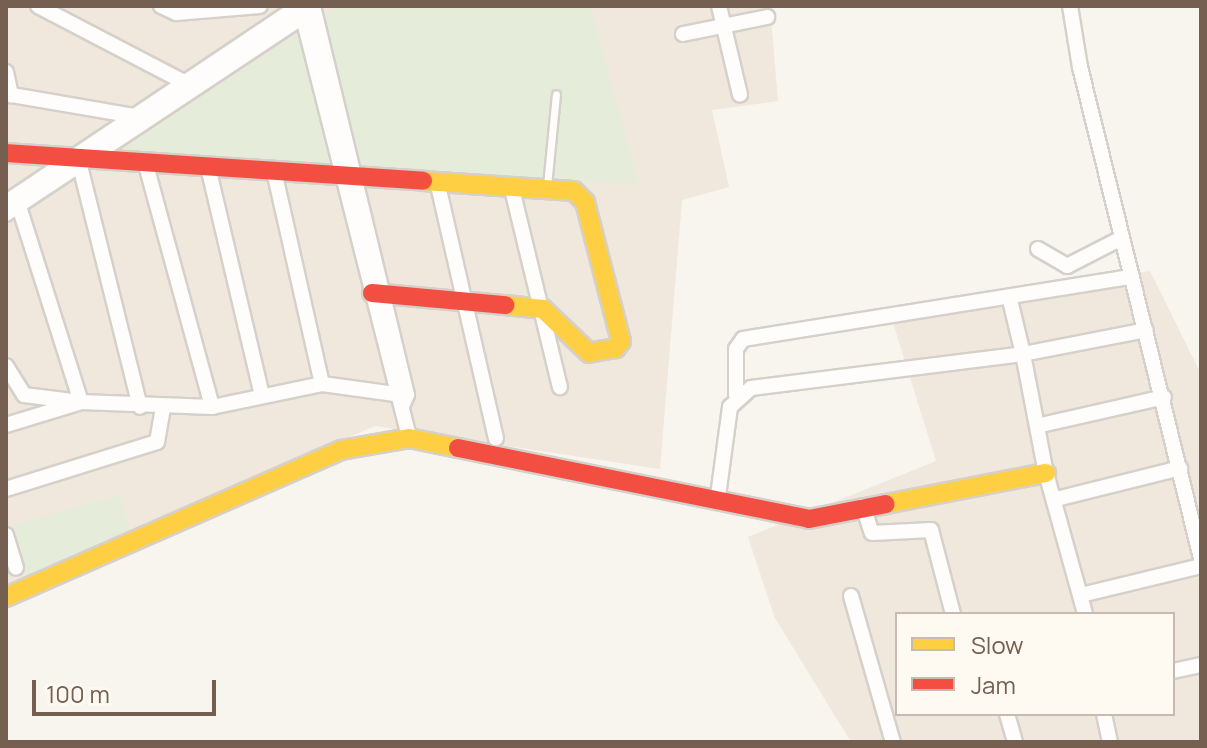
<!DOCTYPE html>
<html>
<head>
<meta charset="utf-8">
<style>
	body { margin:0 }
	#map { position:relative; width:1207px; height:748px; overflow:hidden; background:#f8f4ee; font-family:Manrope,sans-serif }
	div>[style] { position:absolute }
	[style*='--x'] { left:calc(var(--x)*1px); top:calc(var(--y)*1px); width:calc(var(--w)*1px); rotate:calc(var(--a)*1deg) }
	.residential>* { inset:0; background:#f0e7dd }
	.green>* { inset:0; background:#e5edda }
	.roads { filter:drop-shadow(2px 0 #d5d0c9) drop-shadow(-2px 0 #d5d0c9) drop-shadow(0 2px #d5d0c9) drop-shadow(0 -2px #d5d0c9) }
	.lane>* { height:7px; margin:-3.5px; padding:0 3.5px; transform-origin:3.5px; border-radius:3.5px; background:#fefdfc }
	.street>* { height:14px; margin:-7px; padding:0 7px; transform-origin:7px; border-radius:7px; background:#fefdfc }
	.slow>* { height:18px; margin:-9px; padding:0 9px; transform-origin:9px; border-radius:9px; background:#ffcf43 }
	.jam>* { height:18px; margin:-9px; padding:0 9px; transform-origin:9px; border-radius:9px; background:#f24e42 }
	span { translate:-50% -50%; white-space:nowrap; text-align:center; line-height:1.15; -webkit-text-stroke:6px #fef9f1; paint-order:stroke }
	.frame { position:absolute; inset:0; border:8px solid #745f50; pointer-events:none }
	.legend { position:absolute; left:895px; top:612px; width:280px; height:104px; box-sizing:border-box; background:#fef9f1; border:2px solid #c7bbb1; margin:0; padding:10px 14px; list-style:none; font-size:24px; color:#745f50 }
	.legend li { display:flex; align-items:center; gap:16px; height:40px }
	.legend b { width:40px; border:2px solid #c7bbb1 }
	.scale { position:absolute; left:32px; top:680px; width:184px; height:36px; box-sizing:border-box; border:4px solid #745f50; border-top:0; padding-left:10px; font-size:24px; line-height:28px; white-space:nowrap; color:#745f50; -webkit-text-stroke:6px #fef9f1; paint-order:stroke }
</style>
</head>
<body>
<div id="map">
	<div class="residential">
		<i style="clip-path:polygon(6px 6px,770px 6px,778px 101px,712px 110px,729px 187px,682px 200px,660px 469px,375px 426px,6px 585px)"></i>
		<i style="clip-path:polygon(evenodd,1150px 271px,1201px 374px,1201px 742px,851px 742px,775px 618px,748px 537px,936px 461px,889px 310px,1150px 271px,897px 614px,1173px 614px,1173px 714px,897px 714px,897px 614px)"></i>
	</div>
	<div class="green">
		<i style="clip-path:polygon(339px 6px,590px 6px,639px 185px,118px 152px)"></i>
		<i style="clip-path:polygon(120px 495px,130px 532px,26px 576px,13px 525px)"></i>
	</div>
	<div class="roads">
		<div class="lane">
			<i style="--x:547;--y:186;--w:92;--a:-84.4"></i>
		</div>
		<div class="street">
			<i style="--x:38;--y:6;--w:165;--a:27.5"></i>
			<i style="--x:161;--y:6;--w:17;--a:25"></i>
			<i style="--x:176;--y:13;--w:84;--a:-4.8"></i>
			<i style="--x:300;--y:6;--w:446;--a:75.8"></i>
			<i style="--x:313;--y:6;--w:400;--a:76.4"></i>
			<i style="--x:407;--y:395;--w:12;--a:114"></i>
			<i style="--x:719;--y:6;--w:91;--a:76.7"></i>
			<i style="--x:1070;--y:6;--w:62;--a:80.7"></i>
			<i style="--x:1080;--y:67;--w:506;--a:76.16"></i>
			<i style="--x:683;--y:34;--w:86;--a:-11.4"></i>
			<i style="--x:6;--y:72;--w:24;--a:78"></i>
			<i style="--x:6;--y:94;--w:131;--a:9.7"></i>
			<i style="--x:146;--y:165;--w:251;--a:74.7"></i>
			<i style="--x:80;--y:166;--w:248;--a:76"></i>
			<i style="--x:208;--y:167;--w:231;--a:76.7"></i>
			<i style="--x:274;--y:171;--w:218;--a:77.3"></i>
			<i style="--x:437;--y:181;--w:264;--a:77.1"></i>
			<i style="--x:511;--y:185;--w:208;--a:76.4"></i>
			<i style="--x:6;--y:202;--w:353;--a:-33.8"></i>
			<i style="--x:6;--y:214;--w:364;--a:-33.6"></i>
			<i style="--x:1038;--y:249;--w:34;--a:30"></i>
			<i style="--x:1067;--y:266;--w:62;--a:-27"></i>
			<i style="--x:1010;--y:300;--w:56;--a:76.5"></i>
			<i style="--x:1023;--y:354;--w:125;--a:-11"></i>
			<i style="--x:6;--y:366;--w:34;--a:58"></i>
			<i style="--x:24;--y:395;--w:57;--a:7"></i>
			<i style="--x:81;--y:402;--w:212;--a:-107.6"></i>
			<i style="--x:736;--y:395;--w:46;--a:-90"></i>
			<i style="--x:736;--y:349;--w:12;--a:-55"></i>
			<i style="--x:743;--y:339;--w:394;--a:-9.1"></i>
			<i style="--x:6;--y:425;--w:78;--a:-17"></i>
			<i style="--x:81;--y:402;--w:131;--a:2.2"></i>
			<i style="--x:212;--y:407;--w:112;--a:-11.8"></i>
			<i style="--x:322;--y:384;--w:81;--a:7.8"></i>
			<i style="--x:1041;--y:425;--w:126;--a:-12.8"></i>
			<i style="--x:6;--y:489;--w:158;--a:-17.3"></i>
			<i style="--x:157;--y:442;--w:36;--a:-80"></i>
			<i style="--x:718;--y:496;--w:90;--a:-82.3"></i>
			<i style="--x:730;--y:407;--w:28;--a:-42"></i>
			<i style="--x:751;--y:388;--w:274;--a:-7.1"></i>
			<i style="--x:1023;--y:354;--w:121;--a:79.1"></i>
			<i style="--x:1046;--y:473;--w:146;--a:74.5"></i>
			<i style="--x:1056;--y:499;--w:128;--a:-14"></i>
			<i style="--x:863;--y:506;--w:28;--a:72"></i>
			<i style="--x:872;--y:533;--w:59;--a:-2.9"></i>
			<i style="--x:931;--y:530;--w:87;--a:75.3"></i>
			<i style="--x:6;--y:535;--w:34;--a:73"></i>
			<i style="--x:1081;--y:595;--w:123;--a:-13.6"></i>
			<i style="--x:851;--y:596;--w:152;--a:74"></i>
			<i style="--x:1173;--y:671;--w:29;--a:-12"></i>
			<i style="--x:1007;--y:714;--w:29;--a:74"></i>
			<i style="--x:1104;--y:714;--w:29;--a:78"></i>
		</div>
		<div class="slow">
			<i style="--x:423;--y:181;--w:151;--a:3.8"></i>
			<i style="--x:574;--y:191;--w:16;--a:45"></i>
			<i style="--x:585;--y:202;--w:144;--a:75.5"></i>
			<i style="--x:621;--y:341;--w:9;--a:126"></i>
			<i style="--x:616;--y:348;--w:27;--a:170"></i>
			<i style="--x:589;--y:353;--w:64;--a:-136.3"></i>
			<i style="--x:543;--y:309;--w:38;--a:-174"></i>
			<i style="--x:886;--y:504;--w:163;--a:-11"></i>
			<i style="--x:6;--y:597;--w:366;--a:-23.7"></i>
			<i style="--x:341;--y:450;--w:69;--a:-10"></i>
			<i style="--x:409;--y:438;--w:50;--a:11.5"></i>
		</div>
		<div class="jam">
			<i style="--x:6;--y:153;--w:418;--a:3.8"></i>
			<i style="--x:372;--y:293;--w:134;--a:5.2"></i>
			<i style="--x:458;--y:448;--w:358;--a:11.4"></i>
			<i style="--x:809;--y:519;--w:78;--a:-11"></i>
		</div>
	</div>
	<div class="frame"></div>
	<ul class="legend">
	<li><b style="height:10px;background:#ffcf43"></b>Slow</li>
	<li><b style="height:10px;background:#f24e42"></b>Jam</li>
	</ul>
	<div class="scale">100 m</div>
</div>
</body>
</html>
